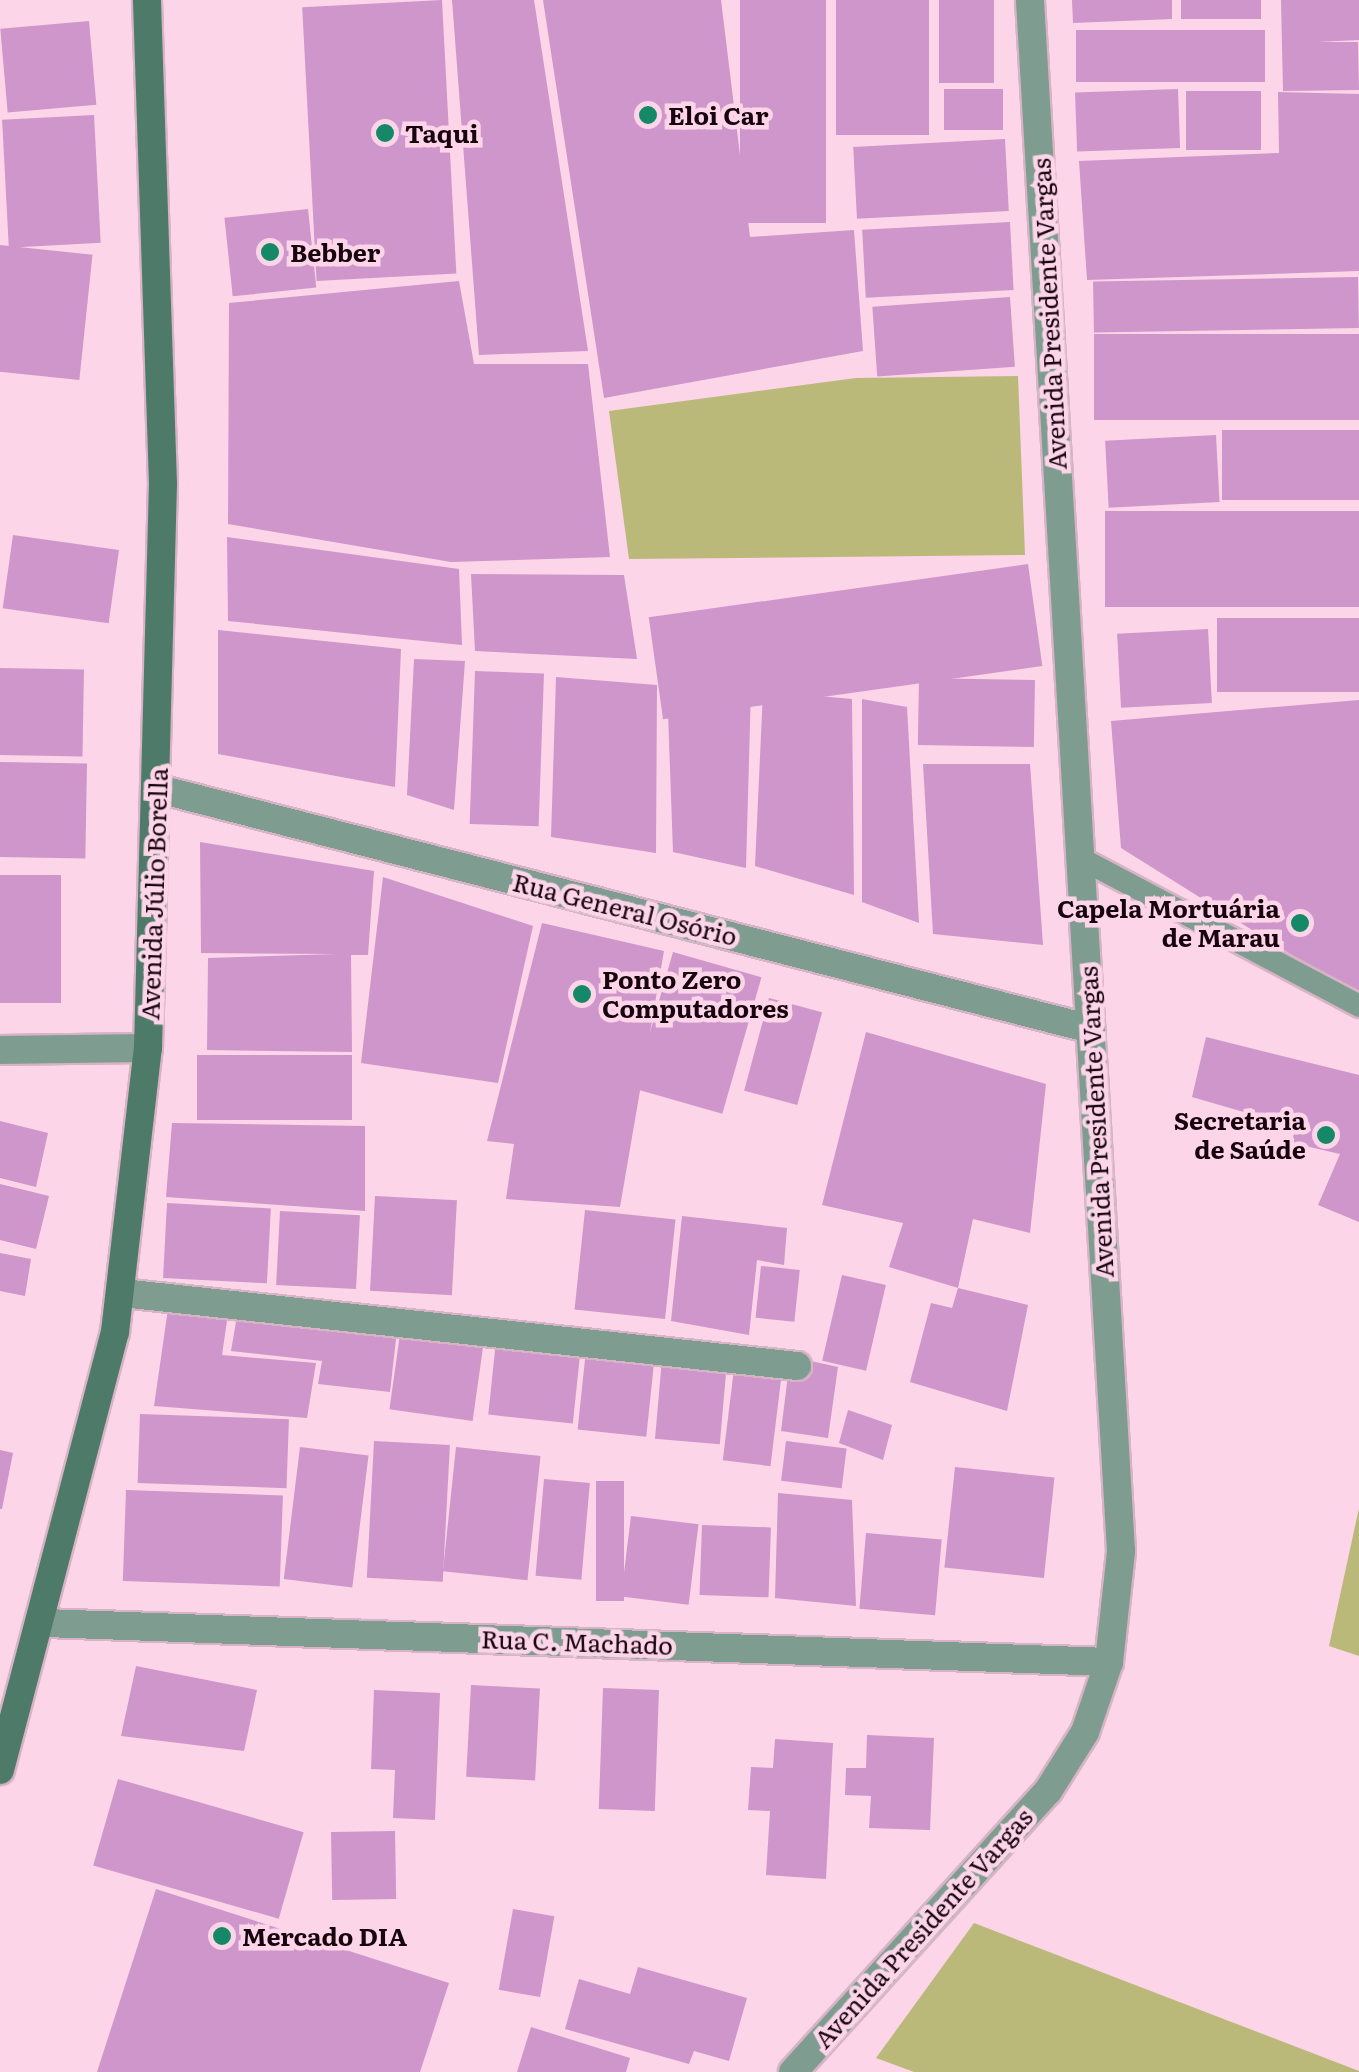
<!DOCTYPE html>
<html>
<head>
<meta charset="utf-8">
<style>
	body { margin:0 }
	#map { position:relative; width:1359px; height:2072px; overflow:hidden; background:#fcd5e8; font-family:Literata,serif }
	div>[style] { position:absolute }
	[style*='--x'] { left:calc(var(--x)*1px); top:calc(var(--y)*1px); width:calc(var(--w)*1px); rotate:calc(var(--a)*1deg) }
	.green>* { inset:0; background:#bab979 }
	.building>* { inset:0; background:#ce96cb; transform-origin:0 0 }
	.roads { filter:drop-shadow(2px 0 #d7b4c5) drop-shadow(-2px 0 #d7b4c5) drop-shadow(0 2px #d7b4c5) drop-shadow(0 -2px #d7b4c5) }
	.service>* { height:22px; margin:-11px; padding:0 11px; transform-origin:11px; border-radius:11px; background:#7f9c90 }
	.minor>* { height:28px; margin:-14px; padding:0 14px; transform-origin:14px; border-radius:14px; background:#7f9c90 }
	.tertiary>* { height:28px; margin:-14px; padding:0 14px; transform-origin:14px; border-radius:14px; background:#7f9c90 }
	.secondary>* { height:28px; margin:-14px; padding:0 14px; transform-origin:14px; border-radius:14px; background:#4e7a69 }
	.dots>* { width:28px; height:28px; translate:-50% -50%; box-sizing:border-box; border:5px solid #fcd5e8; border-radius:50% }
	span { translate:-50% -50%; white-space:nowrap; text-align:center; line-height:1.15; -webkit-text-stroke:9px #fcd5e8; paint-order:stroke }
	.poi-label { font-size:25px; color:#17040f; font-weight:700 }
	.left { translate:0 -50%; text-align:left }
	.right { translate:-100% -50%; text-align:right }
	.street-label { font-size:25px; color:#17040f }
</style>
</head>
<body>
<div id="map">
	<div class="green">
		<i style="clip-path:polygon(1018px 376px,1025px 555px,629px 559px,609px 411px,856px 378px)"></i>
		<i style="clip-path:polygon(1359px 1508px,1359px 1656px,1329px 1646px)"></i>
		<i style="clip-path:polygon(974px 1923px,1359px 2071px,1359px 2072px,914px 2072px,876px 2058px)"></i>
	</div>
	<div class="building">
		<i style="left:442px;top:0;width:274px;height:140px;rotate:87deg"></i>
		<i style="clip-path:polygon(452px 0,534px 0,588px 351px,479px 355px)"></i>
		<i style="clip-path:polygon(543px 0,721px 0,750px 237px,854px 230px,863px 351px,604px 398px)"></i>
		<i style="left:740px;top:0;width:86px;height:223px"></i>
		<i style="left:836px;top:0;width:93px;height:135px"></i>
		<i style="left:939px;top:0;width:55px;height:83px"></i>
		<i style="clip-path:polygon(1072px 0,1172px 0,1172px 19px,1073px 23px)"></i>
		<i style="left:1181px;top:0;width:80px;height:19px"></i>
		<i style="clip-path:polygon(1281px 0,1359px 0,1359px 40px,1317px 42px,1358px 42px,1359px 90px,1283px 91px)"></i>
		<i style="left:89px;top:21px;width:84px;height:89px;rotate:85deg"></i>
		<i style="left:1076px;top:30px;width:189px;height:52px"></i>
		<i style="left:1003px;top:89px;width:41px;height:59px;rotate:90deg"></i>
		<i style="left:1178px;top:89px;width:59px;height:103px;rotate:88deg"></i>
		<i style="left:1186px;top:91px;width:75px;height:59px"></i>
		<i style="clip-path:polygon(1278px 92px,1359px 94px,1359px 271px,1087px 280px,1079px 161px,1279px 153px)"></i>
		<i style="left:94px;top:115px;width:128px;height:92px;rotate:87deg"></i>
		<i style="left:1005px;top:139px;width:72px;height:152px;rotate:87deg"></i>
		<i style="left:308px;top:209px;width:79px;height:84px;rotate:84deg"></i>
		<i style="left:1010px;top:222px;width:68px;height:148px;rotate:87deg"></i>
		<i style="left:0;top:245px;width:93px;height:126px;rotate:6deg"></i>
		<i style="left:1358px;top:277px;width:51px;height:265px;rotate:89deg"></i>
		<i style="clip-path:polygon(459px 281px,474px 364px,588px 364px,610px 557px,451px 562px,228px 524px,229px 303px)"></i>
		<i style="left:1010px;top:297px;width:70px;height:138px;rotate:86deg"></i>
		<i style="left:1359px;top:334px;width:86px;height:265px;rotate:90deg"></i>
		<i style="left:1359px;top:430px;width:70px;height:137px;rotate:90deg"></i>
		<i style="left:1216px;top:435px;width:67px;height:111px;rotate:87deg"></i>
		<i style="left:1359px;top:511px;width:96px;height:254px;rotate:90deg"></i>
		<i style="left:13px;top:535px;width:107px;height:74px;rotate:8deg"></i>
		<i style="clip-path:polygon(227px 537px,459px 569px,462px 645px,228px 621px)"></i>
		<i style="left:1028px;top:564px;width:103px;height:383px;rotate:82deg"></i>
		<i style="clip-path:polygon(471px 574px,624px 575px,637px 659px,475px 651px)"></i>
		<i style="left:1359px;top:618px;width:74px;height:142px;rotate:90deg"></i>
		<i style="left:1208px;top:629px;width:74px;height:91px;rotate:87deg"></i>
		<i style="clip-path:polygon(218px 630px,401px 649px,395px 787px,218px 754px)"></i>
		<i style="clip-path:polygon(414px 659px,465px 661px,454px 810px,407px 795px)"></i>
		<i style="left:0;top:668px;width:84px;height:87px;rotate:1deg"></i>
		<i style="left:475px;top:671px;width:69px;height:153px;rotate:2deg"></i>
		<i style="clip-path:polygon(556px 677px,657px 685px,656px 853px,551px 837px)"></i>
		<i style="left:1035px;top:680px;width:67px;height:116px;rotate:91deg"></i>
		<i style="clip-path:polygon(667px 685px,751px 688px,746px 868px,673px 852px)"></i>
		<i style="clip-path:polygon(763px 691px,852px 699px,854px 895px,755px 866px)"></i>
		<i style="clip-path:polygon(862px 699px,907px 707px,919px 923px,862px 902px)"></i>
		<i style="clip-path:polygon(1359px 700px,1359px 997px,1121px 848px,1111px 721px)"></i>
		<i style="left:0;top:762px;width:87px;height:95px;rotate:1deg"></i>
		<i style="clip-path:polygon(923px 764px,1030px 764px,1043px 945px,933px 934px)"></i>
		<i style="clip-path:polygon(200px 842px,374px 871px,368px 955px,351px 955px,352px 1052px,207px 1050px,208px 958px,337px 954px,201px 953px)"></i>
		<i style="left:0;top:875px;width:61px;height:128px"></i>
		<i style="clip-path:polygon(383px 877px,533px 926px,498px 1083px,361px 1063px)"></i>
		<i style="clip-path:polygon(542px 923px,664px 951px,620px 1207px,506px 1199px,514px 1144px,487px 1141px)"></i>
		<i style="left:673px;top:952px;width:92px;height:142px;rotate:16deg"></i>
		<i style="left:769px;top:998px;width:55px;height:96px;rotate:15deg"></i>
		<i style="clip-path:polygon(866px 1032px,1046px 1084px,1030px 1233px,973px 1219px,958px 1288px,1028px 1305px,1007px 1411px,910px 1382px,931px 1303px,952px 1308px,958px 1288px,889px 1267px,903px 1223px,822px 1205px)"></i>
		<i style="clip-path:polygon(1206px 1037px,1359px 1075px,1359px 1222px,1318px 1205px,1340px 1154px,1292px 1143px,1295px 1127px,1192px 1097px)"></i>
		<i style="left:352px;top:1055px;width:65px;height:155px;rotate:90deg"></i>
		<i style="clip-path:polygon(0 1121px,48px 1133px,36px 1187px,0 1178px)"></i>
		<i style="clip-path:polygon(172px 1123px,365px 1126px,365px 1211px,166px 1197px)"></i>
		<i style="clip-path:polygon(0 1184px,49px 1196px,36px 1249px,0 1240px)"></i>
		<i style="left:375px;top:1196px;width:82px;height:95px;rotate:3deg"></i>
		<i style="left:167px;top:1203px;width:104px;height:75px;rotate:3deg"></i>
		<i style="left:585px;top:1210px;width:91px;height:100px;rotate:6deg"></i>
		<i style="left:280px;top:1211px;width:80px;height:74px;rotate:3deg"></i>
		<i style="clip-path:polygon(682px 1216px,787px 1228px,784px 1265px,757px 1260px,749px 1335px,671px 1321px)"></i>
		<i style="clip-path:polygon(0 1253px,31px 1259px,25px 1296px,0 1291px)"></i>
		<i style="left:761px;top:1266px;width:39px;height:52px;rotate:6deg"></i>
		<i style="left:842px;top:1275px;width:45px;height:88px;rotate:13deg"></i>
		<i style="clip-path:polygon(168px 1309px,228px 1314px,222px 1355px,316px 1363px,307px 1418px,154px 1406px)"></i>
		<i style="clip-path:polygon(237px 1316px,397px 1330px,390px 1392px,318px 1384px,322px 1361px,231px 1351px)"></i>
		<i style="left:401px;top:1327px;width:84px;height:83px;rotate:8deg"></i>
		<i style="left:496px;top:1341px;width:85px;height:74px;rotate:6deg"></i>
		<i style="left:586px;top:1350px;width:69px;height:80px;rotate:6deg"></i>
		<i style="left:662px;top:1359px;width:65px;height:80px;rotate:5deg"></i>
		<i style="clip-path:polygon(802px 1359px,838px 1367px,828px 1438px,781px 1431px,788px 1375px)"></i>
		<i style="left:734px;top:1369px;width:48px;height:92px;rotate:7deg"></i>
		<i style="clip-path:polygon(848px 1410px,892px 1425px,883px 1460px,839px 1443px)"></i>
		<i style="left:140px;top:1414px;width:149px;height:69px;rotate:2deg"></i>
		<i style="left:374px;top:1441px;width:76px;height:137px;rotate:3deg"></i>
		<i style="left:786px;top:1441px;width:61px;height:40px;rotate:7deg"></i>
		<i style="left:300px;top:1447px;width:69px;height:133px;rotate:7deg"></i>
		<i style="left:456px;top:1447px;width:85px;height:125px;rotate:6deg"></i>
		<i style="clip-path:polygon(0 1450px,13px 1453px,2px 1509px,0 1509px)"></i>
		<i style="left:955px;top:1467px;width:100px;height:101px;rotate:6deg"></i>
		<i style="left:544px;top:1479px;width:46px;height:97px;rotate:5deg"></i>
		<i style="left:596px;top:1481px;width:28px;height:120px"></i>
		<i style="left:126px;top:1490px;width:157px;height:91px;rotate:2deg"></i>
		<i style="clip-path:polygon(778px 1493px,852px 1500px,856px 1606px,775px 1598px)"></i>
		<i style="left:631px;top:1516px;width:68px;height:81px;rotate:7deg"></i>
		<i style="left:702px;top:1525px;width:69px;height:70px;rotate:2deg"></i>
		<i style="left:866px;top:1533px;width:76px;height:76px;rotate:5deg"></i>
		<i style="clip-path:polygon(136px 1666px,257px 1690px,244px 1751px,121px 1736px)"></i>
		<i style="left:471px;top:1685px;width:69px;height:92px;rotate:3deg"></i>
		<i style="left:603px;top:1688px;width:56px;height:121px;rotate:2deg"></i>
		<i style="clip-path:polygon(374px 1690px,440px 1693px,435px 1820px,393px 1818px,395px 1770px,371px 1769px)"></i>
		<i style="clip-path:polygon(867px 1735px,934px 1738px,930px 1830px,869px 1828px,871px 1796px,845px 1795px,846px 1768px,866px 1768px)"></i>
		<i style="clip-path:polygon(775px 1739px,833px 1743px,826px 1879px,766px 1875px,770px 1811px,748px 1810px,751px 1767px,773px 1768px)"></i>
		<i style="left:118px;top:1779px;width:193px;height:90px;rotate:16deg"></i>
		<i style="left:395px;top:1831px;width:68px;height:64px;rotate:89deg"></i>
		<i style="clip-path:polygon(156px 1889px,449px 1983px,420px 2072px,97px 2072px)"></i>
		<i style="left:513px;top:1909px;width:42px;height:82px;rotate:10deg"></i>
		<i style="clip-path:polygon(638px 1967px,747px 1998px,729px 2061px,694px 2051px,689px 2064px,565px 2029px,579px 1979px,630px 1994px)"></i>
		<i style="clip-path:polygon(531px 2027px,630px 2058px,626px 2072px,517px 2072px)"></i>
	</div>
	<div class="roads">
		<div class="service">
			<i style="--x:1080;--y:858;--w:316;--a:27.9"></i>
		</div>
		<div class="minor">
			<i style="--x:159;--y:789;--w:962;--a:14.44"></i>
			<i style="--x:0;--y:1050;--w:148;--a:-0.8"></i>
			<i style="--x:122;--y:1293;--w:679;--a:6.17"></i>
			<i style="--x:45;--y:1623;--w:1065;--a:2.1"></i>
		</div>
		<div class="tertiary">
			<i style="--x:793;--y:2072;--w:379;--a:-47.8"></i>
			<i style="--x:1048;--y:1791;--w:70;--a:-57.9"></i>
			<i style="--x:1085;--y:1732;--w:74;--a:-71.1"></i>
			<i style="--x:1109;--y:1662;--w:112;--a:-83.8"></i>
			<i style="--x:1121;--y:1551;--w:1554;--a:-93.36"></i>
		</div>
		<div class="secondary">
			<i style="--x:0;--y:1770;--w:453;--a:-75.3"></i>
			<i style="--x:115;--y:1332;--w:286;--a:-83.4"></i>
			<i style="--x:148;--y:1048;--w:564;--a:-88.48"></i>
			<i style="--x:163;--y:484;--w:484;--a:-91.9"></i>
		</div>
	</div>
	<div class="dots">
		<i style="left:648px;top:115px;background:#158867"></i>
		<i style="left:385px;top:133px;background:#158867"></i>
		<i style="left:270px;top:252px;background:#158867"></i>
		<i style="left:1300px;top:923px;background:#158867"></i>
		<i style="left:582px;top:994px;background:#158867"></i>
		<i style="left:1326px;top:1135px;background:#158867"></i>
		<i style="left:222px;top:1936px;background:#158867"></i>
	</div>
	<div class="poi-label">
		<span class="left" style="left:668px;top:115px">Eloi Car</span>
		<span class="left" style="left:405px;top:133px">Taqui</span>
		<span class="left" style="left:290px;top:252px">Bebber</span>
		<span class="right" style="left:1280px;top:923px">Capela Mortuária<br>de Marau</span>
		<span class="left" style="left:602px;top:994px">Ponto Zero<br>Computadores</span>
		<span class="right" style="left:1306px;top:1135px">Secretaria<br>de Saúde</span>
		<span class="left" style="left:242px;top:1936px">Mercado DIA</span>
	</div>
	<div class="street-label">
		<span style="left:1049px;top:314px;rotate:-93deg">Avenida Presidente Vargas</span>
		<span style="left:154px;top:894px;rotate:-88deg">Avenida Júlio Borella</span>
		<span style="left:625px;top:909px;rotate:14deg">Rua General Osório</span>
		<span style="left:1096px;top:1122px;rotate:-93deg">Avenida Presidente Vargas</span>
		<span style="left:577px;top:1642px;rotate:2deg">Rua C. Machado</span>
		<span style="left:923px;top:1928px;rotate:-48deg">Avenida Presidente Vargas</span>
	</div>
</div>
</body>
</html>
